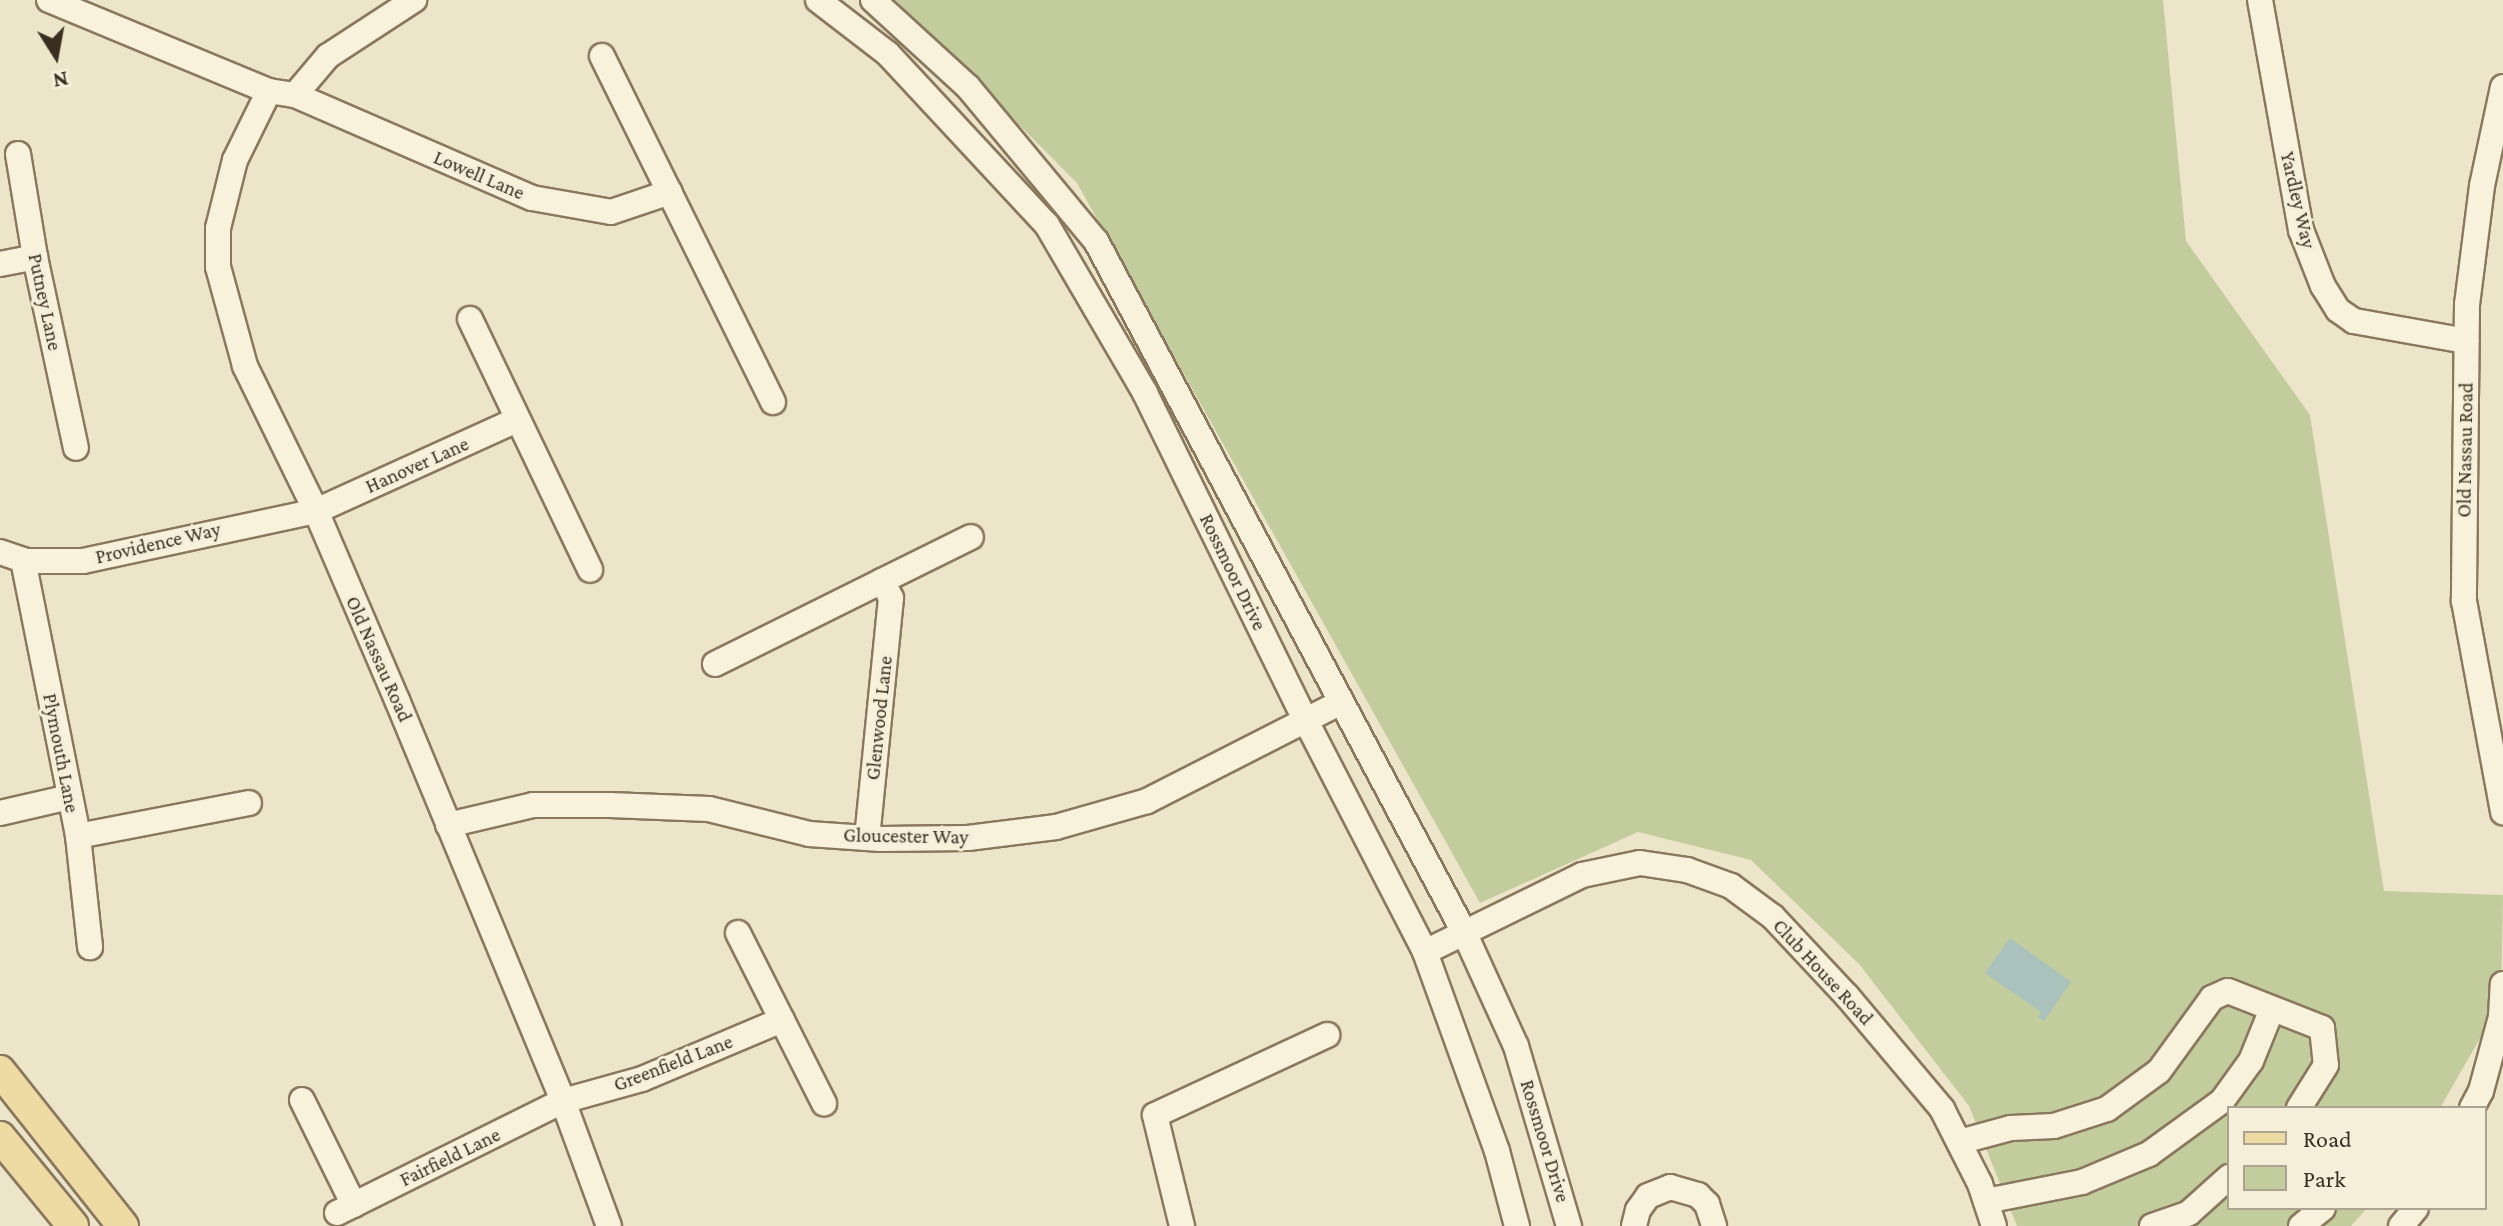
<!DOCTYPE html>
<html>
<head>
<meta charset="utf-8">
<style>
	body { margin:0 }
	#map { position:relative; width:2503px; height:1226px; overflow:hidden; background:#ede5c9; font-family:"Crimson Pro",serif }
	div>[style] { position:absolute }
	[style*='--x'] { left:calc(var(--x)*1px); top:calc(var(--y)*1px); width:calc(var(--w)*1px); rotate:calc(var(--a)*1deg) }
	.green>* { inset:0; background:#c3cc9d }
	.water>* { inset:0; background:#aac2bc }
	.roads { filter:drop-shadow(2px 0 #8a785e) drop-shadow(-2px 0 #8a785e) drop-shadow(0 2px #8a785e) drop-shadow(0 -2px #8a785e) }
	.minor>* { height:24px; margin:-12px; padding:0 12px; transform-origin:12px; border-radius:12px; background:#f8f2dd }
	.major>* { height:30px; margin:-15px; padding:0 15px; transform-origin:15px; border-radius:15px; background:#eedba4 }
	span { translate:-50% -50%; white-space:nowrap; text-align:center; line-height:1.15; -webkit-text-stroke:6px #f5efd9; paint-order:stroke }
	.street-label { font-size:20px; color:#3b2f21 }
	.legend { position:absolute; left:2227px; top:1106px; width:260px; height:104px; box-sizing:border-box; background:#f5efd9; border:2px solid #aba28f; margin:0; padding:10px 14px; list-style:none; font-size:24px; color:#3b2f21 }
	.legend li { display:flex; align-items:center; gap:16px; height:40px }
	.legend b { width:40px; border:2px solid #aba28f }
	.north { position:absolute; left:16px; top:16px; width:80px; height:80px; -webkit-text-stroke:6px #f5efd9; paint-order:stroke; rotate:169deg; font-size:22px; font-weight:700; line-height:32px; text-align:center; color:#3b2f21 }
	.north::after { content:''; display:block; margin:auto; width:28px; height:36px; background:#3b2f21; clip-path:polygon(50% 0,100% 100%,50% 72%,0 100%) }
</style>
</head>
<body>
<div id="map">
	<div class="green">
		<i style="clip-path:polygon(895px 0,2163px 0,2186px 241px,2310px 415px,2384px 891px,2503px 895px,2501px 1002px,2440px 1108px,2229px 1108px,2229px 1208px,2367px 1208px,2351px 1226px,2017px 1226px,1969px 1106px,1859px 964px,1751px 860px,1638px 832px,1480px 903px,1077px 183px)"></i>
	</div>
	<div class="water">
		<i style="clip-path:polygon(2010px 938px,2071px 982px,2044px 1021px,2038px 1017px,2041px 1012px,1985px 973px)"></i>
	</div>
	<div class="roads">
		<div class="minor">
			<i style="--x:49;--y:0;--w:238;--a:22.5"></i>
			<i style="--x:269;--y:91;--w:26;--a:9"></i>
			<i style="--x:295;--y:95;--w:258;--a:23.5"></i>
			<i style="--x:532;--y:198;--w:80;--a:10"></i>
			<i style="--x:611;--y:212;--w:62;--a:-18.7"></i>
			<i style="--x:818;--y:0;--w:88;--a:37.6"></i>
			<i style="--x:888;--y:54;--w:233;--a:47.1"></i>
			<i style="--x:1047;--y:225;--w:194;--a:59.7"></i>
			<i style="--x:1145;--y:393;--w:365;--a:63.9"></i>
			<i style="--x:1306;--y:721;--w:260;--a:62.7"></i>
			<i style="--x:1425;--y:952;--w:212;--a:70.1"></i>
			<i style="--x:1497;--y:1151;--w:78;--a:75.1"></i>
			<i style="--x:873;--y:0;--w:129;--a:42.5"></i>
			<i style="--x:968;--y:87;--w:200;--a:50.3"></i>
			<i style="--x:1096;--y:241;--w:783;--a:61.96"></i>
			<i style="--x:1464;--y:932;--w:125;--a:65.5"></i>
			<i style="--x:1516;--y:1046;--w:188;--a:73.6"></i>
			<i style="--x:2260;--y:0;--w:234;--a:79.9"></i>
			<i style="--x:2301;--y:230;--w:60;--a:68.6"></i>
			<i style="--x:2323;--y:286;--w:28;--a:58"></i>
			<i style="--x:2338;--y:310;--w:19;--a:35"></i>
			<i style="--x:2354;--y:321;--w:114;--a:10.1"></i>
			<i style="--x:602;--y:56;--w:386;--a:63.7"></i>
			<i style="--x:2503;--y:87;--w:101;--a:102"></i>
			<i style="--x:2482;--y:186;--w:119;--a:97.2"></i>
			<i style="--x:2467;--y:304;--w:297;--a:90.6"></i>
			<i style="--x:2464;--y:601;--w:215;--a:79.5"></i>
			<i style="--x:269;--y:91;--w:77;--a:116.2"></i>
			<i style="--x:235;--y:160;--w:70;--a:104"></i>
			<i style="--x:218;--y:228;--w:39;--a:90"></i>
			<i style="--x:218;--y:267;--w:103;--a:74.7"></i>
			<i style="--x:245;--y:366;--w:161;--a:63.9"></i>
			<i style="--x:316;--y:511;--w:206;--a:66.8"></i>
			<i style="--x:397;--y:700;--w:434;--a:67.5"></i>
			<i style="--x:563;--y:1101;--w:133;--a:69.8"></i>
			<i style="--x:295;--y:95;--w:51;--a:-49.8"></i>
			<i style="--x:328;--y:56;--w:103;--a:-33.1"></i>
			<i style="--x:18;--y:154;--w:104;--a:80.6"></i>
			<i style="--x:35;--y:257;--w:195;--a:77.9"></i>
			<i style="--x:0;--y:264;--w:36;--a:-11"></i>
			<i style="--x:470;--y:319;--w:278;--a:64.4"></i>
			<i style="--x:0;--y:552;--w:28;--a:19"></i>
			<i style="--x:26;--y:561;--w:57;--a:0"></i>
			<i style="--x:83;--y:561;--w:238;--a:-12.1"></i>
			<i style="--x:316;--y:511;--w:221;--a:-24.4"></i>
			<i style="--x:23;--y:560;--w:281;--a:78.7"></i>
			<i style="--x:78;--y:836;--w:112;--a:83.8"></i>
			<i style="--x:882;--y:581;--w:99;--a:-26.3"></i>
			<i style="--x:715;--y:664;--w:186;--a:-26.4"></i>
			<i style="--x:882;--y:581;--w:19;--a:62"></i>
			<i style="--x:891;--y:598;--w:241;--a:95.7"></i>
			<i style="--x:0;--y:813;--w:72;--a:-12.9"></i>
			<i style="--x:448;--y:825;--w:87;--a:-13.2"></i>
			<i style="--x:533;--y:805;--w:77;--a:0"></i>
			<i style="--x:610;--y:805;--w:99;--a:2.3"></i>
			<i style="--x:709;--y:809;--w:103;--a:14"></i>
			<i style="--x:809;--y:834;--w:72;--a:4"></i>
			<i style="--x:881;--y:839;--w:87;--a:-0.7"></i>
			<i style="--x:968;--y:838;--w:89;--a:-7.1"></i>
			<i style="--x:1056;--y:827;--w:95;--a:-15.9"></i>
			<i style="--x:1147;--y:801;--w:218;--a:-27"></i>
			<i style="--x:78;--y:836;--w:174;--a:-10.9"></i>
			<i style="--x:738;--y:933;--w:191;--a:63.2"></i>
			<i style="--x:1425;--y:952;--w:175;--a:-26.1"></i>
			<i style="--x:1582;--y:875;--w:59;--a:-11.7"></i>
			<i style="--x:1640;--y:863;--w:48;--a:8.5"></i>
			<i style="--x:1687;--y:870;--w:47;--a:20"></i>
			<i style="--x:1731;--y:886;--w:52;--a:36.4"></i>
			<i style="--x:1773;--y:917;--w:108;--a:46.9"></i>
			<i style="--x:1847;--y:996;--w:148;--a:49.9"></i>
			<i style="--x:1942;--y:1109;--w:84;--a:63.1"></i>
			<i style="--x:1980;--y:1184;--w:44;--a:71.6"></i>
			<i style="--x:302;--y:1100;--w:117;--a:63.7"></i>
			<i style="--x:2472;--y:1108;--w:19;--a:-62"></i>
			<i style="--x:2481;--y:1091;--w:77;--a:-74.9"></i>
			<i style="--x:2501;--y:1017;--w:33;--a:-87"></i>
			<i style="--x:1959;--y:1142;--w:54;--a:-15.1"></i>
			<i style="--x:2011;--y:1128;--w:43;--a:-2.7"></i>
			<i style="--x:2054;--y:1126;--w:56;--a:-17.8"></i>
			<i style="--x:2107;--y:1109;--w:64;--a:-36.2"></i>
			<i style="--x:2159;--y:1071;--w:90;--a:-54"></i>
			<i style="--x:2212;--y:998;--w:17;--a:-24"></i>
			<i style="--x:2228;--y:991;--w:101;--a:21.5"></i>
			<i style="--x:2322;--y:1028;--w:37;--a:84"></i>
			<i style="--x:2326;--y:1065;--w:51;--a:122.1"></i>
			<i style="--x:1986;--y:1201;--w:98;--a:-11.2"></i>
			<i style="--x:2082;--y:1182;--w:73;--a:-22.7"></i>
			<i style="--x:2149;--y:1154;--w:90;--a:-36"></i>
			<i style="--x:2222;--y:1101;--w:49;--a:-54.1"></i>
			<i style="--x:2251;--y:1061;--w:56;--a:-68"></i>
			<i style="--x:337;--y:1213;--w:252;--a:-26.4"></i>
			<i style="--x:563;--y:1101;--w:82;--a:-15.6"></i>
			<i style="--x:642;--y:1079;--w:152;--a:-22.9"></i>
			<i style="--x:1182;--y:1226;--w:114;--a:-103.7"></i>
			<i style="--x:1155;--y:1115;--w:190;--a:-24.9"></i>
			<i style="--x:1634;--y:1226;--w:16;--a:-76"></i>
			<i style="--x:1638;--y:1210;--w:17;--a:-54"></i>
			<i style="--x:1648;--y:1196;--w:24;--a:-22"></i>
			<i style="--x:1670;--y:1187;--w:29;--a:16"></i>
			<i style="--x:1698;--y:1195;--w:13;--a:45"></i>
			<i style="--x:1707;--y:1204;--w:23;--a:72"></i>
			<i style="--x:2152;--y:1226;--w:39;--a:-19"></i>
			<i style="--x:2189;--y:1213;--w:54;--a:-42"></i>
			<i style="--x:2301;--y:1226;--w:28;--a:-39"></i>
			<i style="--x:2401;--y:1226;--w:23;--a:-50"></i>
		</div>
		<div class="major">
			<i style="--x:0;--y:1071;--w:198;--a:51.6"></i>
			<i style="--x:0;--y:1137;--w:115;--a:50.6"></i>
		</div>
	</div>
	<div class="street-label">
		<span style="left:479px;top:175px;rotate:23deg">Lowell Lane</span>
		<span style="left:2298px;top:200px;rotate:77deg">Yardley Way</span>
		<span style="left:45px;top:302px;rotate:78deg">Putney Lane</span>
		<span style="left:2465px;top:450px;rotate:-89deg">Old Nassau Road</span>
		<span style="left:417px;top:465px;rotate:-24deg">Hanover Lane</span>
		<span style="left:158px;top:543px;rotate:-13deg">Providence Way</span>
		<span style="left:1233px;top:572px;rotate:64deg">Rossmoor Drive</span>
		<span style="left:379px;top:659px;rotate:66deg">Old Nassau Road</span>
		<span style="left:879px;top:718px;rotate:-84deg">Glenwood Lane</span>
		<span style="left:61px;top:753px;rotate:79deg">Plymouth Lane</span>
		<span style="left:906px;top:836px;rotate:1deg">Gloucester Way</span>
		<span style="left:1823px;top:972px;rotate:47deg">Club House Road</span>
		<span style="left:673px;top:1063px;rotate:-21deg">Greenfield Lane</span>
		<span style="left:1545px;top:1141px;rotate:73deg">Rossmoor Drive</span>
		<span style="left:450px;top:1157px;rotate:-26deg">Fairfield Lane</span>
	</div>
	<ul class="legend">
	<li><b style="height:10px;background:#eedba4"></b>Road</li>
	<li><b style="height:22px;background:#c3cc9d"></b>Park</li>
	</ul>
	<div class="north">N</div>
</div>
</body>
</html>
